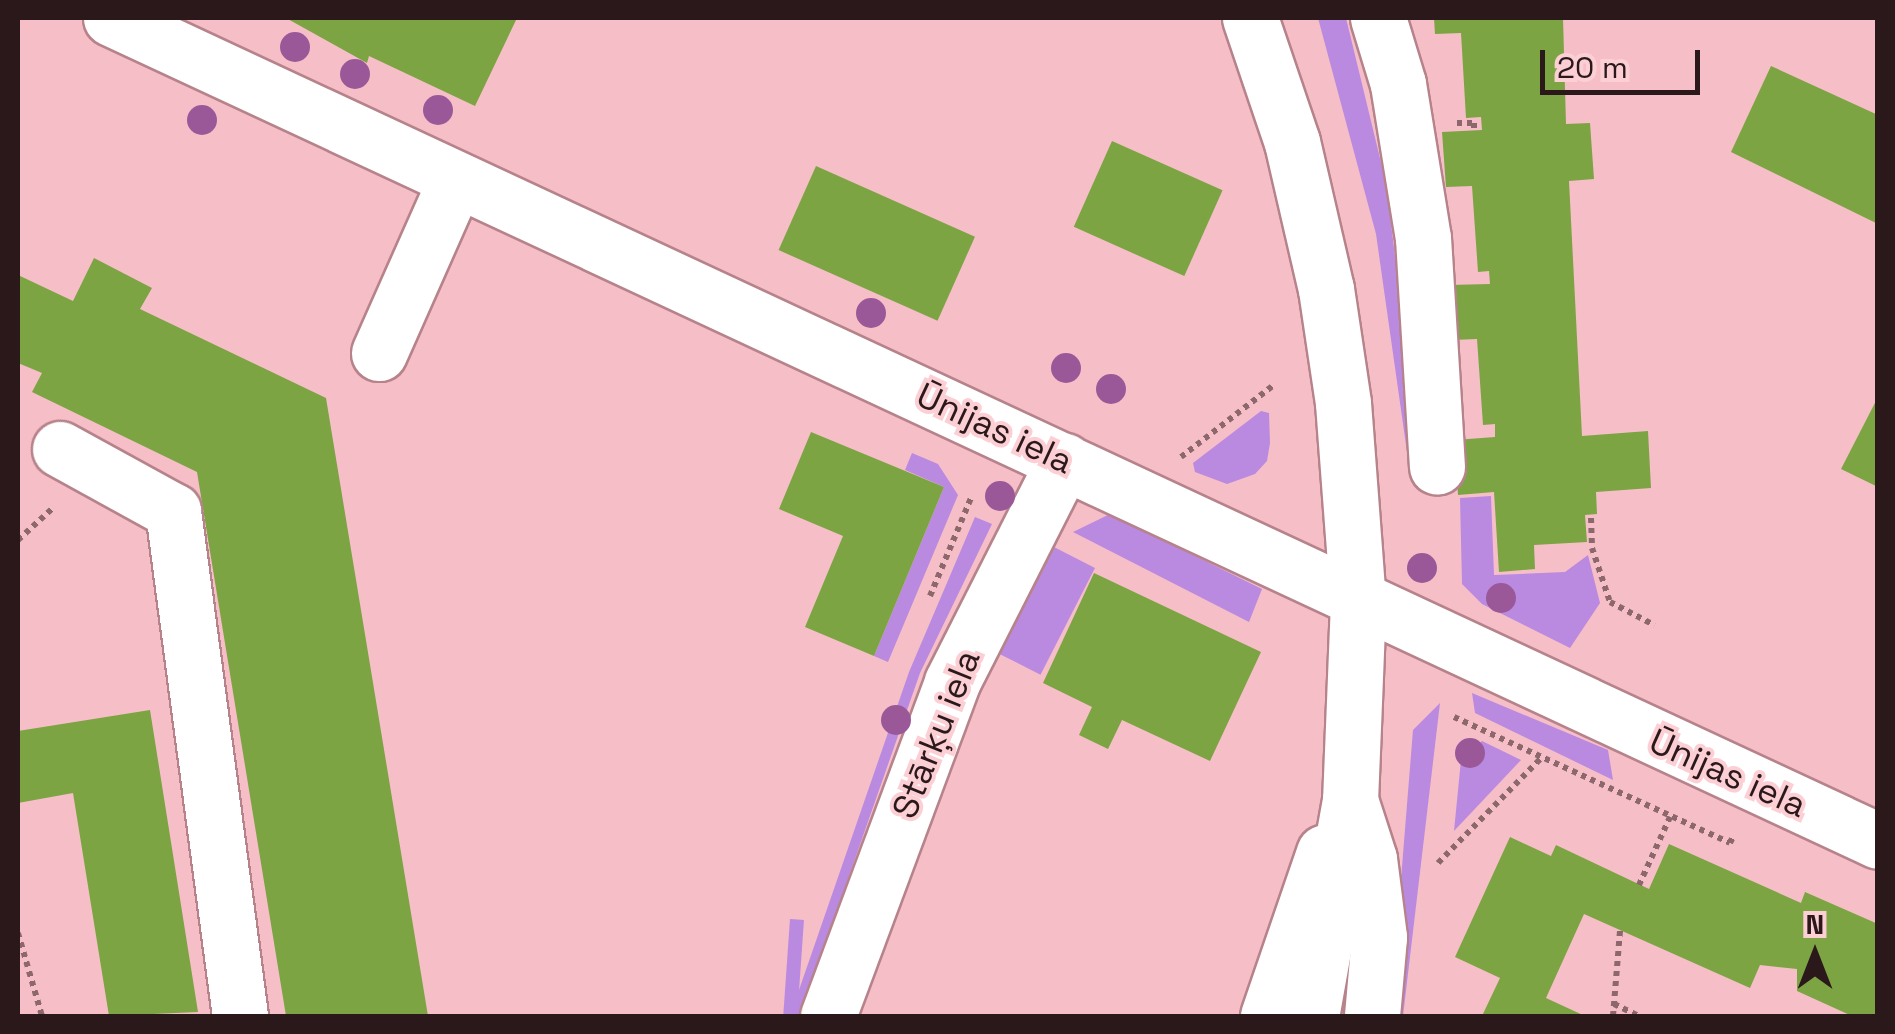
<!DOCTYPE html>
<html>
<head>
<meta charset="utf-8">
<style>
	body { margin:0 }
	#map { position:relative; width:1895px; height:1034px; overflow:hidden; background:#f6bec7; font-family:"Space Grotesk",sans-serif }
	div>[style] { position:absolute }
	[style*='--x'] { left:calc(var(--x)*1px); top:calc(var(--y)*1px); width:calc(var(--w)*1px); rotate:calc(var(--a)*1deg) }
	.green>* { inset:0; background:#b98ae0; transform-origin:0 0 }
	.building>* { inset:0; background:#7ca443; transform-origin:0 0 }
	.path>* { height:6px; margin-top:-3px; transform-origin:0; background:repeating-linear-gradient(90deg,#8c686d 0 5px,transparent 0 10px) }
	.roads { filter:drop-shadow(2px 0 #b6838b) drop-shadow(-2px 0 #b6838b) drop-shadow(0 2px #b6838b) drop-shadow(0 -2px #b6838b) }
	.minor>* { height:55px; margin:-27.5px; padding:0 27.5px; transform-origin:27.5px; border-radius:27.5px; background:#fff }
	.major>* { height:55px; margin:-27.5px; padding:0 27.5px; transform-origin:27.5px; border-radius:27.5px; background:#fff }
	.trees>* { width:30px; height:30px; margin:-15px; border-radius:50%; background:#9a5899 }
	span { translate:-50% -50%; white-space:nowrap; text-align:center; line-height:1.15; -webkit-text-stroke:8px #fccfd5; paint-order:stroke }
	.street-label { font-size:35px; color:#2b181b }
	.frame { position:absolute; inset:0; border:20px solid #2b181b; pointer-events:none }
	.north { position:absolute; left:1765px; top:904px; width:100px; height:100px; -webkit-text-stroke:8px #fccfd5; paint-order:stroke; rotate:0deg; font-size:28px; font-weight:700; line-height:40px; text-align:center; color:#2b181b }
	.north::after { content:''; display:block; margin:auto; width:35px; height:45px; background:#2b181b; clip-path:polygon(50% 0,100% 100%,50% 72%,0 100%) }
	.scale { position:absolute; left:1540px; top:50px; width:160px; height:45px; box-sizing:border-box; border:5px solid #2b181b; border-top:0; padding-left:12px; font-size:30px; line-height:35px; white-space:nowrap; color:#2b181b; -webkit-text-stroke:8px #fccfd5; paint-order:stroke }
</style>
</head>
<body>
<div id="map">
	<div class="green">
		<i style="clip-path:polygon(1318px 18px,1346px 18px,1386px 183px,1420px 458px,1408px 459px,1376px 234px)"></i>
		<i style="clip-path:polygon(1261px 411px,1269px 413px,1270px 443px,1267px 461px,1255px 474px,1227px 484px,1195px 472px,1193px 463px)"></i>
		<i style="clip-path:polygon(912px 453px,938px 464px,958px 495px,888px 662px,874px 656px,944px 487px,905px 470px)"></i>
		<i style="clip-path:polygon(1491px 496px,1494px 575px,1565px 572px,1588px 555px,1600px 603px,1570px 648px,1482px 604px,1462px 584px,1460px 498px)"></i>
		<i style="clip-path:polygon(1110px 514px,1262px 589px,1249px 622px,1073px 532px)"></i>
		<i style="clip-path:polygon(975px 517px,992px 524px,920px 673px,800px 1016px,790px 1016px,909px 672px)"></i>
		<i style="left:1054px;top:547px;width:46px;height:120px;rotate:27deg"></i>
		<i style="clip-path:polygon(1472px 693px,1608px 750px,1613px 780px,1475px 713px)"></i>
		<i style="clip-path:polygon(1440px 703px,1403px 1016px,1390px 1016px,1413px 730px)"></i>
		<i style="clip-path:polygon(1482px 741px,1521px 760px,1454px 831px,1461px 760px)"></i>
		<i style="left:790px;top:919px;width:14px;height:102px;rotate:4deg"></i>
	</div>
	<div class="building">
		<i style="clip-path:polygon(286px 18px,517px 18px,475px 106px,369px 56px,367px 63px)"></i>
		<i style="clip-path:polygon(1434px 18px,1563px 18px,1566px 124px,1590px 123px,1594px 179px,1569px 181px,1582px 436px,1648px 431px,1651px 488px,1596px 492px,1597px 514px,1585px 515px,1587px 542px,1534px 545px,1535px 569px,1499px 572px,1494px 492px,1458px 495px,1455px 440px,1495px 437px,1495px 424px,1483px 425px,1477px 339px,1453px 340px,1449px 285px,1490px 284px,1489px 271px,1478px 272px,1472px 186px,1446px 187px,1442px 132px,1482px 130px,1481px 117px,1466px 118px,1461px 33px,1435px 34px)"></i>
		<i style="clip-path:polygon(1771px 66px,1878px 115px,1878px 224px,1731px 152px)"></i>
		<i style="left:1112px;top:141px;width:121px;height:94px;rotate:24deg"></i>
		<i style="left:816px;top:166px;width:174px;height:92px;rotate:24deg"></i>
		<i style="clip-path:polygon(94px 258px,152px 288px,140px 309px,326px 398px,428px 1016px,286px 1016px,197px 472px,32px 392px,42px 373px,18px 363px,18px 275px,73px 301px)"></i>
		<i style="clip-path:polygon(1878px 397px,1878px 487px,1841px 469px)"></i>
		<i style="clip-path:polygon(811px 432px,944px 487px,874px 656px,805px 627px,843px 536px,779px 509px)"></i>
		<i style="clip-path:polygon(1094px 573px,1261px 652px,1210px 761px,1122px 720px,1108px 749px,1079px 735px,1092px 707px,1043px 683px)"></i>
		<i style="clip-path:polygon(150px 710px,198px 1012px,109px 1016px,73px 793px,18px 803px,18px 731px)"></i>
		<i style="clip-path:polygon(1510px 837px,1551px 856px,1556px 845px,1649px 889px,1669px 844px,1801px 903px,1805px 892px,1878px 924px,1878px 1016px,1852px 1016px,1797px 991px,1797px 969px,1760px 965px,1750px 988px,1584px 914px,1546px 998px,1585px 1016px,1482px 1016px,1500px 978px,1455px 957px)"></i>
	</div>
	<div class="path">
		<i style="--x:1457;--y:123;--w:17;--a:0"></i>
		<i style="--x:1474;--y:123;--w:7;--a:90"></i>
		<i style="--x:1181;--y:457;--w:119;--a:-37.8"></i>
		<i style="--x:1591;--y:518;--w:30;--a:88"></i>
		<i style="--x:1592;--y:548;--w:57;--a:71.6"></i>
		<i style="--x:1610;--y:602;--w:50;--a:27.6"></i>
		<i style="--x:18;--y:540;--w:49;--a:-42.5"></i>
		<i style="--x:930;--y:596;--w:106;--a:-67.3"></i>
		<i style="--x:1454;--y:717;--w:303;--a:24.5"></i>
		<i style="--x:1730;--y:843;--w:9;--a:-63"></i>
		<i style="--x:1438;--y:863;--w:150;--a:-45.5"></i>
		<i style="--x:1639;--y:885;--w:75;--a:-65.5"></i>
		<i style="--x:18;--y:933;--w:86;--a:73.9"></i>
		<i style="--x:1614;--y:1004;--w:28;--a:26"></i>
		<i style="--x:1613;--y:1016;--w:86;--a:-85.3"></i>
	</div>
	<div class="roads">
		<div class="minor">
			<i style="--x:111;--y:18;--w:1949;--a:24.97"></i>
			<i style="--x:1378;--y:18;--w:69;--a:73.1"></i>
			<i style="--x:1398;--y:84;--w:156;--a:80.8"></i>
			<i style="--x:1423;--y:238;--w:229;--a:86.5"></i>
			<i style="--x:379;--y:353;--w:190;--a:-66.1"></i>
			<i style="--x:60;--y:449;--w:129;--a:28.8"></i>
			<i style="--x:173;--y:511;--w:509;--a:82.44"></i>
			<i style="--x:1350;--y:800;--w:62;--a:72.1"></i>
			<i style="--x:1369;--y:859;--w:79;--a:82.7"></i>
			<i style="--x:1379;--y:937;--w:79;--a:95.1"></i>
			<i style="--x:828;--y:1016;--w:356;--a:-69.6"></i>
			<i style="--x:952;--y:682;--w:248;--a:-63.1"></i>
			<i style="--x:1268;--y:1016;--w:173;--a:-71.1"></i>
		</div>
		<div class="major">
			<i style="--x:1250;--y:18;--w:131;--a:71.3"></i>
			<i style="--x:1292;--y:142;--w:151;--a:77"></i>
			<i style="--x:1326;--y:289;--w:115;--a:81.5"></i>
			<i style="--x:1343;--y:403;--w:200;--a:85.7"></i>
			<i style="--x:1358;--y:602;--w:198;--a:92.3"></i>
			<i style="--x:1350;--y:800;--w:219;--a:100.2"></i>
		</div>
	</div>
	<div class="trees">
		<i style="left:295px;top:47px"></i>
		<i style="left:355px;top:74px"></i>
		<i style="left:438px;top:110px"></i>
		<i style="left:202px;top:120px"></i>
		<i style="left:871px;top:313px"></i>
		<i style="left:1066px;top:368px"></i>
		<i style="left:1111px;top:389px"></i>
		<i style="left:1000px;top:496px"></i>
		<i style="left:1422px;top:568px"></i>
		<i style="left:1501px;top:598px"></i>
		<i style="left:896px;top:720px"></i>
		<i style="left:1470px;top:753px"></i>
	</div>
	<div class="street-label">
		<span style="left:995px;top:428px;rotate:25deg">Ūnijas iela</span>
		<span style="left:936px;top:734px;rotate:-68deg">Stārķu iela</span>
		<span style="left:1728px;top:773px;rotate:24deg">Ūnijas iela</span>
	</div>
	<div class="frame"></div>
	<div class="north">N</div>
	<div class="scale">20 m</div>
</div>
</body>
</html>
